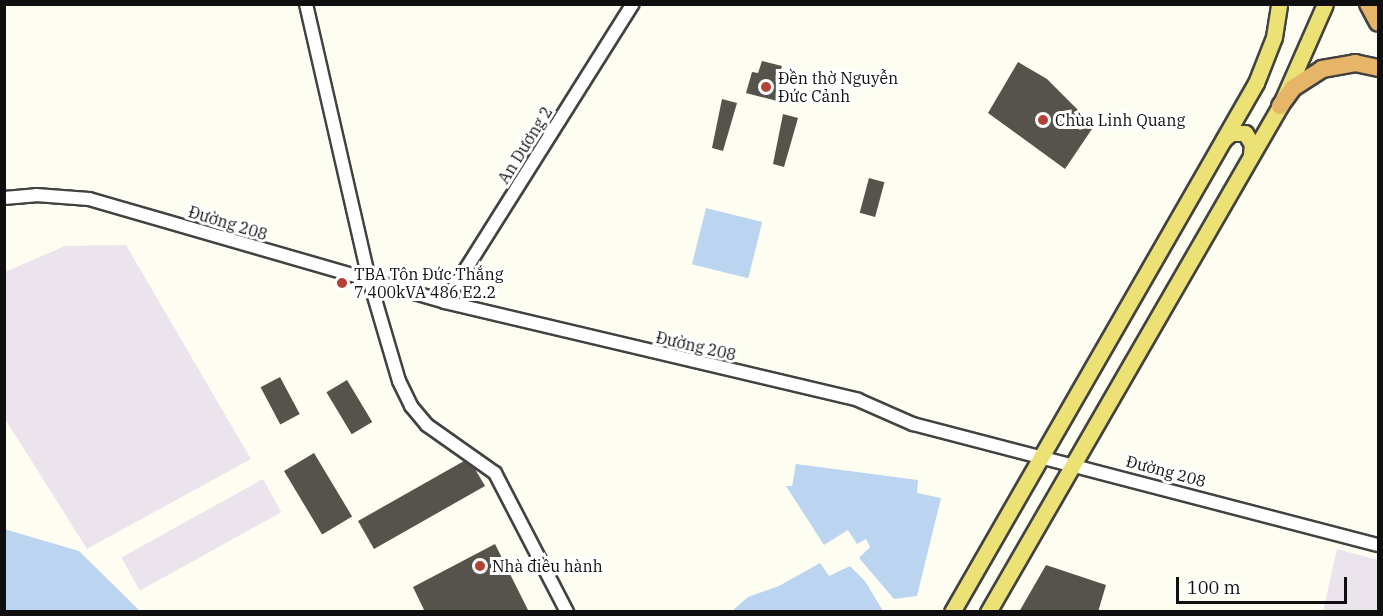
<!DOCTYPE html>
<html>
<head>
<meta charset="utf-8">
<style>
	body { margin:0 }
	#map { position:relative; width:1383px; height:616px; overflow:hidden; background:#fefdf2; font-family:"IBM Plex Serif",serif }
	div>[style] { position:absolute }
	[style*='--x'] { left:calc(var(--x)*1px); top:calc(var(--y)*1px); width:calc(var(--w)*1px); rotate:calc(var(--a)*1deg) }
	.industrial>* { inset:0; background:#ece4ec; transform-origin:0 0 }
	.water>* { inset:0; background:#bbd4f0; transform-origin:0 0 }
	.building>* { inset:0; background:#56524c; transform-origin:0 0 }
	.roads { filter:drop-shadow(2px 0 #424242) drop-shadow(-2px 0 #424242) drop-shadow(0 2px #424242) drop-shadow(0 -2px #424242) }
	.minor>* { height:12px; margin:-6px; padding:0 6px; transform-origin:6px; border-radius:6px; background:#fff }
	.major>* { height:15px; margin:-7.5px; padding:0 7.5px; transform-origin:7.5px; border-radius:7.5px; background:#ebe174 }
	.highway>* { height:16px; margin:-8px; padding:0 8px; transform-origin:8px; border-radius:8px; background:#e6b568 }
	.dots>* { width:16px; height:16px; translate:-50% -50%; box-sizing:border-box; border:3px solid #fff; border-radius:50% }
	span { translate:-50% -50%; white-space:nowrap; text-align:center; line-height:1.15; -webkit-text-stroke:6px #fff; paint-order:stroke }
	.poi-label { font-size:16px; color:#0f0f0f }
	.left { translate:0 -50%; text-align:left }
	.street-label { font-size:16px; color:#0f0f0f }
	.frame { position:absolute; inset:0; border:6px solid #0f0f0f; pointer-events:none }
	.scale { position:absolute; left:1176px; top:577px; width:171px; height:27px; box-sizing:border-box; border:3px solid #0f0f0f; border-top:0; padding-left:8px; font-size:18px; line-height:21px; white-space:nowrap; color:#0f0f0f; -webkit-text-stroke:4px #fff; paint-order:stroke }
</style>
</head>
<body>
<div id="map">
	<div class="industrial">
		<i style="clip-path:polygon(126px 245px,251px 459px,87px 549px,5px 419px,5px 272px,65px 246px)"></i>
		<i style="left:263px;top:479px;width:38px;height:162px;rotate:61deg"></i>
		<i style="clip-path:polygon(1337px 549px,1378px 560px,1378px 611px,1323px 611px)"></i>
	</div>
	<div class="water">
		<i style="left:706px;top:208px;width:58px;height:58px;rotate:14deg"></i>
		<i style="clip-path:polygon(796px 464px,918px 480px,917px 493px,941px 498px,917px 596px,894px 599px,859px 558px,870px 547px,866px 539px,857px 544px,848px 530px,824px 545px,786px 486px,792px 486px)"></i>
		<i style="clip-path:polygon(4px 529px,79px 551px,140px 611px,5px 611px)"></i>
		<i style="clip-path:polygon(820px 563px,829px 576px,850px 566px,865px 581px,883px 611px,732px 611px,748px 597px,779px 586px)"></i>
	</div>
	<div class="building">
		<i style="clip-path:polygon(762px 61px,782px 66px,778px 79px,786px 81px,781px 102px,746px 93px,752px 72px,758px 73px)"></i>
		<i style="clip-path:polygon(1018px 62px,1047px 79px,1094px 126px,1065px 169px,988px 113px)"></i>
		<i style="clip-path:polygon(722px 99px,737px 103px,723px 151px,712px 148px)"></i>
		<i style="clip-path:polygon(783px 114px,798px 118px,784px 167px,773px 164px)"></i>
		<i style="left:869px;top:178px;width:16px;height:36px;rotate:15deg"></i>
		<i style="left:280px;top:377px;width:42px;height:22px;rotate:62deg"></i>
		<i style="left:347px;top:380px;width:49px;height:24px;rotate:59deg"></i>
		<i style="left:314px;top:453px;width:74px;height:35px;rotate:59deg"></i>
		<i style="clip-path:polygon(464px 461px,475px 469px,485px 486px,374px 549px,358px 521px)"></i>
		<i style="clip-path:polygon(495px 544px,529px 612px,425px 612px,413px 587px)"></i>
		<i style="clip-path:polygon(1046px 565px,1106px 585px,1098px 612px,1019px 612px)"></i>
	</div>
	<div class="roads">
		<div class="minor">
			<i style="--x:306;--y:4;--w:282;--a:77.1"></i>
			<i style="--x:369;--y:279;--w:106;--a:73.6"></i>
			<i style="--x:399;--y:381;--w:28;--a:64"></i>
			<i style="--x:411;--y:406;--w:25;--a:50"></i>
			<i style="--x:427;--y:425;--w:83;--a:35.2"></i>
			<i style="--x:495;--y:473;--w:157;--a:62.6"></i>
			<i style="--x:4;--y:198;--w:32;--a:-5"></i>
			<i style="--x:36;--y:195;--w:53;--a:4.3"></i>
			<i style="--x:89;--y:199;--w:371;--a:16.1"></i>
			<i style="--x:445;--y:302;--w:424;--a:13.3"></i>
			<i style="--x:858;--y:400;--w:60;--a:23.6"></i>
			<i style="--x:913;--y:424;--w:480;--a:14.6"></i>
			<i style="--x:445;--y:302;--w:352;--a:-57.8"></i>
		</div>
		<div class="major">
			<i style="--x:1224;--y:139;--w:9;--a:-41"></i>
			<i style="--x:1231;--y:133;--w:14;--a:0"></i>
			<i style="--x:1245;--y:133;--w:13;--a:58"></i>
			<i style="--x:1252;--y:144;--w:10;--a:96"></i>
			<i style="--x:952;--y:612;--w:610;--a:-60.12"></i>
			<i style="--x:1256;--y:83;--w:49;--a:-68.6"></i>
			<i style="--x:1274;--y:37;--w:33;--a:-81"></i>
			<i style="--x:988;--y:612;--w:584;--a:-60.01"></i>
			<i style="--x:1280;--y:106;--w:111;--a:-66.2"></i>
		</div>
		<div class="highway">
			<i style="--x:1368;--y:4;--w:21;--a:62"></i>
			<i style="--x:1280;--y:106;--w:22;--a:-54"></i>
			<i style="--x:1293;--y:88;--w:35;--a:-33"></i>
			<i style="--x:1322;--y:69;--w:34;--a:-10"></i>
			<i style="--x:1355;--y:63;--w:24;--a:12"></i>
		</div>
	</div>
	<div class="dots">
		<i style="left:766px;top:87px;background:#b24234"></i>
		<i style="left:1043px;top:120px;background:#b24234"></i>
		<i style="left:342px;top:283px;background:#b24234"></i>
		<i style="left:480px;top:566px;background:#b24234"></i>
	</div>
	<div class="poi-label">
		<span class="left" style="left:778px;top:87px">Đền thờ Nguyễn<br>Đức Cảnh</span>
		<span class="left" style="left:1055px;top:120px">Chùa Linh Quang</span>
		<span class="left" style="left:354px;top:283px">TBA Tôn Đức Thắng<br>7 400kVA 486 E2.2</span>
		<span class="left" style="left:492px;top:566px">Nhà điều hành</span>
	</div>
	<div class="street-label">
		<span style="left:525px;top:145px;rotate:-58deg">An Dương 2</span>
		<span style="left:228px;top:223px;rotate:17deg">Đường 208</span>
		<span style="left:696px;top:346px;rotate:13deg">Đường 208</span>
		<span style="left:1166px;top:471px;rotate:15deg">Đường 208</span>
	</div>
	<div class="frame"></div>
	<div class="scale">100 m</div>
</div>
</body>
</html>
